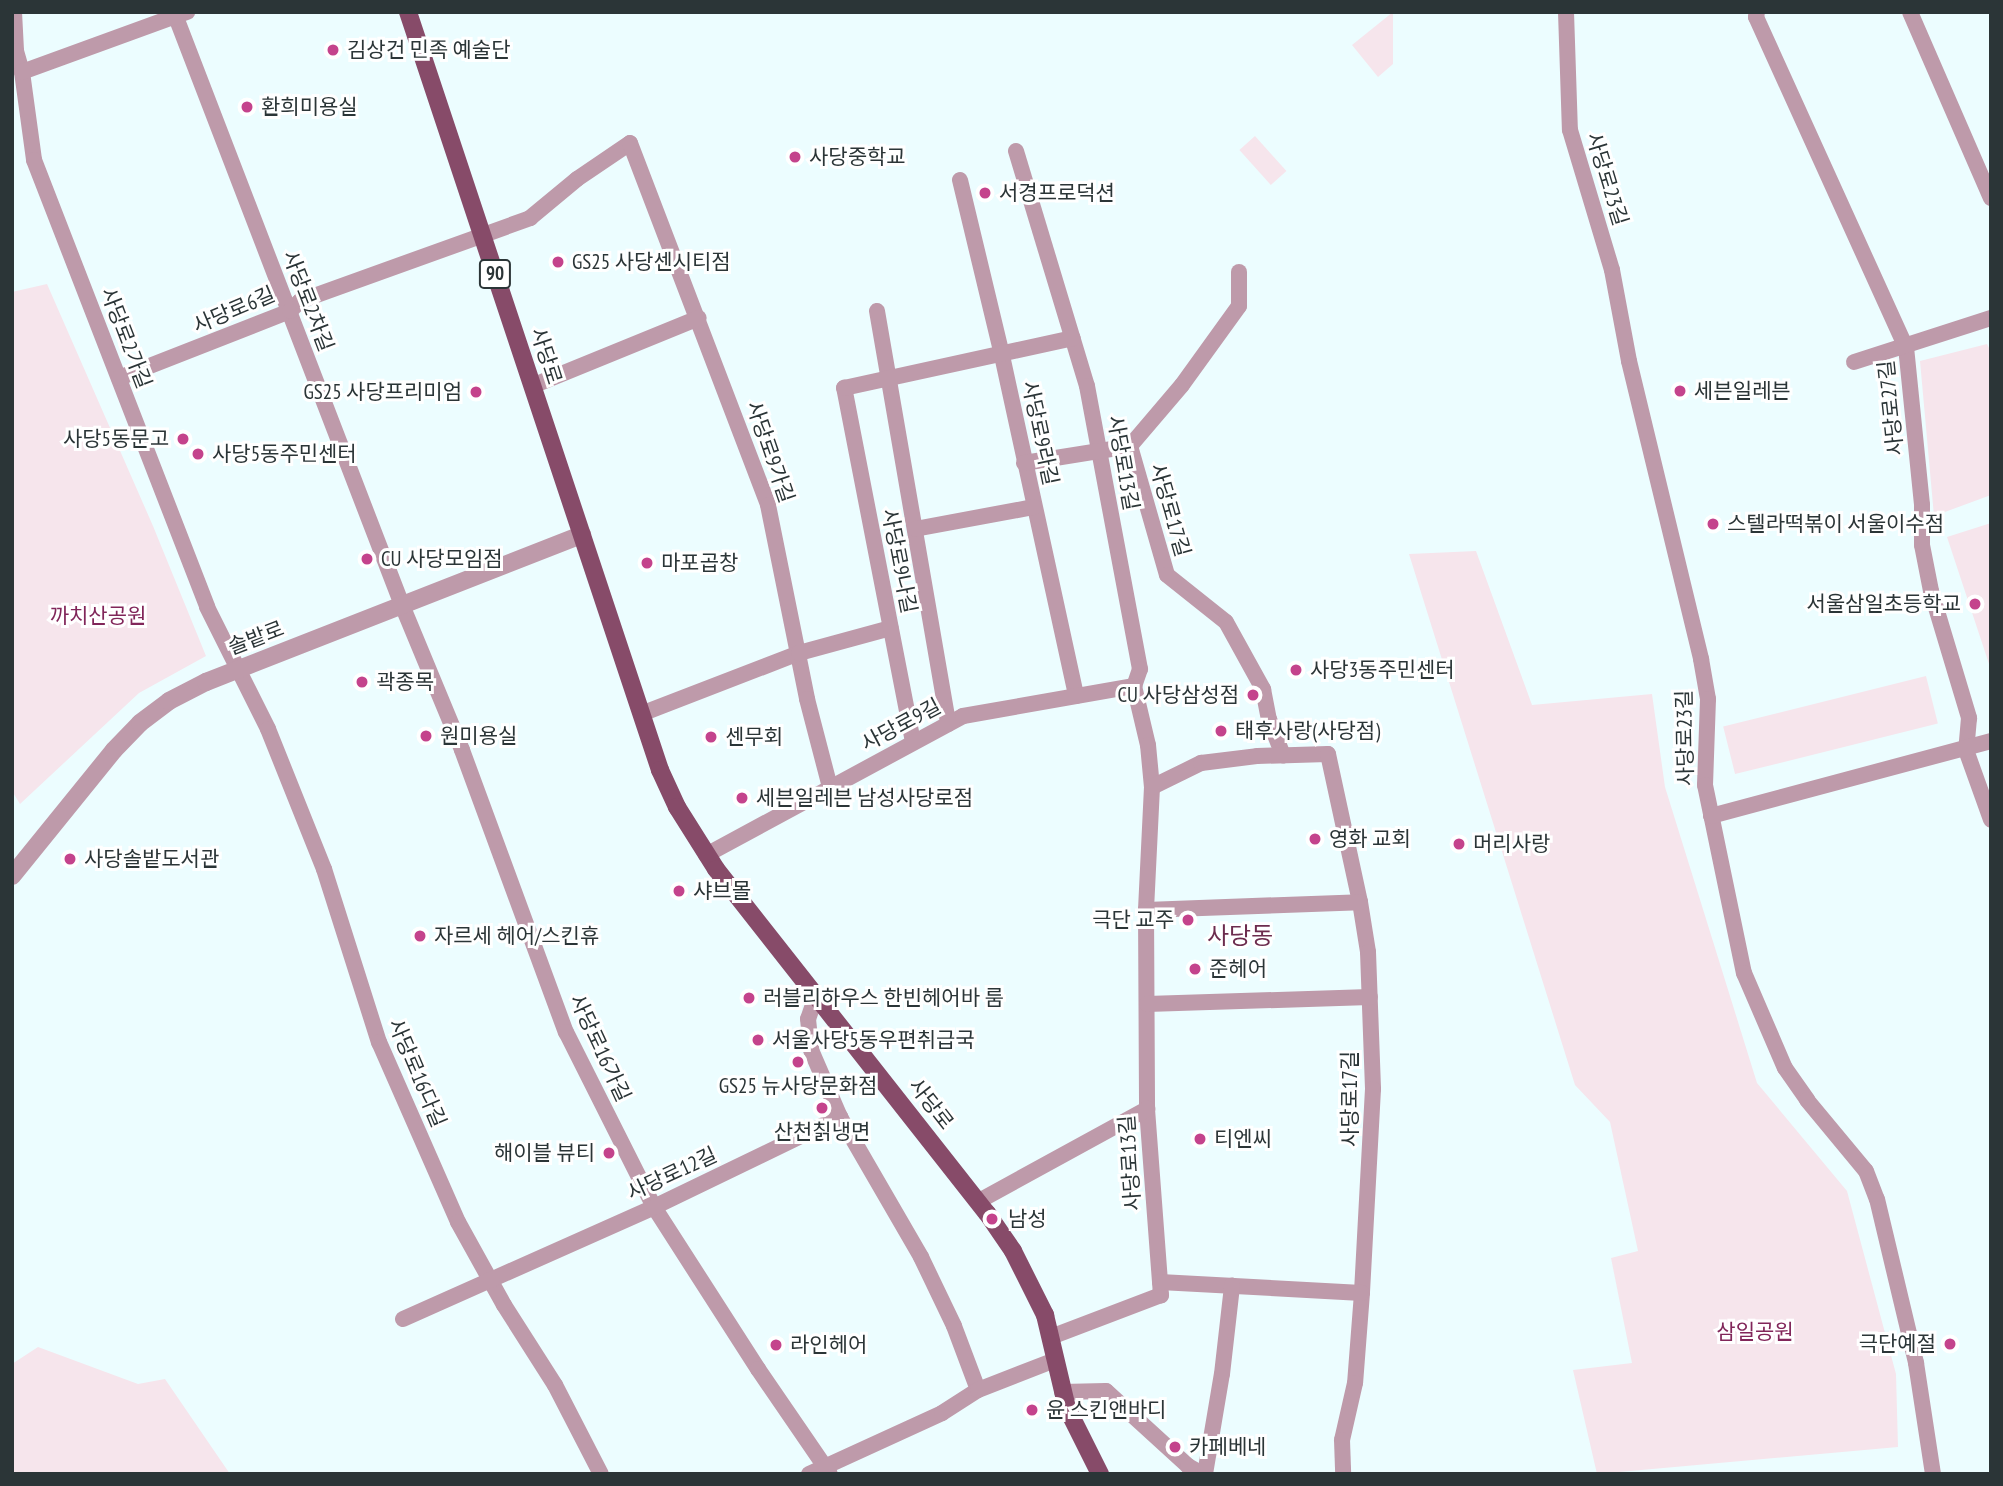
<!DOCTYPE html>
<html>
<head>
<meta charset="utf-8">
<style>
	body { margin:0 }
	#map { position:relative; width:2003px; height:1486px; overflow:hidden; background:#ecfdff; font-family:"PT Sans Narrow","Noto Sans KR",sans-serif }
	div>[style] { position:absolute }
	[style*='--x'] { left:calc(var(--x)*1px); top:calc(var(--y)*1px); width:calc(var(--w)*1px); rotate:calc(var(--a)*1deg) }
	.green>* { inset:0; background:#f6e5ec; transform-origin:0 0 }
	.minor>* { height:16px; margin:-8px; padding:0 8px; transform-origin:8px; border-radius:8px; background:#be9aaa }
	.tertiary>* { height:18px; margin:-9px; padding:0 9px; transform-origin:9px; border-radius:9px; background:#be9aaa }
	.primary>* { height:18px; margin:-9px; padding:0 9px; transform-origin:9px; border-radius:9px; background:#874b69 }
	.dots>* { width:19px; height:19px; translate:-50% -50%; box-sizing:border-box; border:4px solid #fff; border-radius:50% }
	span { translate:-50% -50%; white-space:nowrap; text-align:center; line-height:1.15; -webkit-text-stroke:6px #fff; paint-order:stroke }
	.shield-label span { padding:2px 5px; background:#fff; border:2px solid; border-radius:5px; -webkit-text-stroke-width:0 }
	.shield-label { font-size:19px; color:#2b3537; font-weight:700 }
	.poi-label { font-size:21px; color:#2b3537 }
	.left { translate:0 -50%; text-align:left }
	.right { translate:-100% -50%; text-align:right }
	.street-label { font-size:21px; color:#2b3537 }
	.park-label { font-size:21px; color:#81265a }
	.quarter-label { font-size:24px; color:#6c2c4e }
	.frame { position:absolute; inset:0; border:14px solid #2b3537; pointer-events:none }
</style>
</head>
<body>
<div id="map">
	<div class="green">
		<i style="clip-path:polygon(1393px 12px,1393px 64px,1378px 77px,1352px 45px)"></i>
		<i style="left:1255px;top:136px;width:47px;height:21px;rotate:48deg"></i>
		<i style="clip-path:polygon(47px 284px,153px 526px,206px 656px,139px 693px,20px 804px,12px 791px,12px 292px)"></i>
		<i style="clip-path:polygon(1987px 344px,1991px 352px,1991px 495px,1934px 516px,1920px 361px)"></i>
		<i style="clip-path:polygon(1991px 523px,1991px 670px,1947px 537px)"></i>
		<i style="clip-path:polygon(1476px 551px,1532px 705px,1652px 694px,1665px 787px,1757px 1083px,1847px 1191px,1896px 1374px,1898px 1447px,1597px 1474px,1573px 1370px,1632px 1363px,1611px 1258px,1638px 1251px,1610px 1122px,1575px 1085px,1409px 554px)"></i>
		<i style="left:1926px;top:676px;width:49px;height:209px;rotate:76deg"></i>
		<i style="clip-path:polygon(38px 1347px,138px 1384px,165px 1379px,230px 1474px,12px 1474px,12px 1364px)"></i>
	</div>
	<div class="minor">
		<i style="--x:14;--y:12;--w:39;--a:87"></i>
		<i style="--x:16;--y:51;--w:22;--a:74"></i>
		<i style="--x:22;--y:72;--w:89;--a:82.2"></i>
		<i style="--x:34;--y:160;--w:479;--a:68.8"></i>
		<i style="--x:207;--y:607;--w:136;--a:63.4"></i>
		<i style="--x:268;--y:729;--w:151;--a:68.2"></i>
		<i style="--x:324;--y:869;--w:182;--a:72.4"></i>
		<i style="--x:379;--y:1042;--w:197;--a:66.3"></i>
		<i style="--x:458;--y:1222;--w:95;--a:61"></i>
		<i style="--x:504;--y:1305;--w:95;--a:57.5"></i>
		<i style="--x:555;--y:1385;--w:100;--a:62.7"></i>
		<i style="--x:174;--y:12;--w:635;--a:68.97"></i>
		<i style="--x:402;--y:605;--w:157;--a:67.5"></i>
		<i style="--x:462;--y:750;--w:301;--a:69.8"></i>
		<i style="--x:566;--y:1032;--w:196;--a:63.3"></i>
		<i style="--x:654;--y:1207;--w:193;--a:57.3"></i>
		<i style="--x:758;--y:1369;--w:127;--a:55.6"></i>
		<i style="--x:1566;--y:12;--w:118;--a:88.1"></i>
		<i style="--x:1570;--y:130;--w:146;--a:73.3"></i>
		<i style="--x:1612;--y:270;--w:93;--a:79.4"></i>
		<i style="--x:1629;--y:361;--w:307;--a:76.4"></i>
		<i style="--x:1701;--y:659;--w:41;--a:80.1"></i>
		<i style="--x:1708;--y:699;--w:86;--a:92"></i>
		<i style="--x:1705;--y:785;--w:192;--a:78.3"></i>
		<i style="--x:1744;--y:973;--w:103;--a:66.7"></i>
		<i style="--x:1785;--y:1068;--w:39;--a:55"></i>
		<i style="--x:1807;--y:1100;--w:92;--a:50.3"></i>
		<i style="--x:1866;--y:1171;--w:30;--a:69"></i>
		<i style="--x:1877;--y:1199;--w:169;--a:76.6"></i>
		<i style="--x:1916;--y:1363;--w:112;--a:81.3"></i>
		<i style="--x:1757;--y:12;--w:5;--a:101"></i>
		<i style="--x:1756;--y:17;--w:362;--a:65.6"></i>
		<i style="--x:1906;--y:347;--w:159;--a:84.2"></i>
		<i style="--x:1922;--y:505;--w:40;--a:90"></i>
		<i style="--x:1922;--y:545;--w:47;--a:78.9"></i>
		<i style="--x:1931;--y:591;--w:133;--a:73.3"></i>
		<i style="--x:1969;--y:718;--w:32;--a:95"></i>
		<i style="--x:1966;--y:750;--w:74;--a:70.3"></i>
		<i style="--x:1910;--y:12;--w:203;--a:66.5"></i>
		<i style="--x:22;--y:72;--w:176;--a:-20"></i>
		<i style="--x:1016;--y:151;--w:245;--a:73.2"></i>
		<i style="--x:1087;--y:386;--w:288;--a:79.4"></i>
		<i style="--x:1140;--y:669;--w:18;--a:109"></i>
		<i style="--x:1134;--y:686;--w:61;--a:76.7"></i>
		<i style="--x:1148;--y:745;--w:42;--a:84.6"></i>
		<i style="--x:1152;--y:787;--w:123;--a:92.8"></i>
		<i style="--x:1146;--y:910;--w:199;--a:89.7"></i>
		<i style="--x:1147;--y:1109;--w:187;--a:85.7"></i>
		<i style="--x:1161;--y:1295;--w:118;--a:159.1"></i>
		<i style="--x:960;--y:180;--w:176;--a:76.5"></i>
		<i style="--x:1001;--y:351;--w:353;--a:77.7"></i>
		<i style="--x:1239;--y:272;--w:34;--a:90"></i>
		<i style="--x:1239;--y:306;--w:97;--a:125.8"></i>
		<i style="--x:1182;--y:385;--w:80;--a:130.4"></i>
		<i style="--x:1130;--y:446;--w:134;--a:74"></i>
		<i style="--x:1167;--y:575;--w:75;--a:38.5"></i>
		<i style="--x:1226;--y:622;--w:77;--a:61.1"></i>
		<i style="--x:1263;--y:689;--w:31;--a:79"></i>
		<i style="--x:1269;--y:719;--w:39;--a:69"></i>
		<i style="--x:877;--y:311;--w:419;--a:80.2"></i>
		<i style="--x:1854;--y:362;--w:144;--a:-17.8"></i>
		<i style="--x:119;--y:378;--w:184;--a:-21.4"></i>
		<i style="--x:290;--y:311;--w:14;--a:-45"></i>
		<i style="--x:300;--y:301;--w:245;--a:-19.8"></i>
		<i style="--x:530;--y:218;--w:61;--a:-39.7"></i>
		<i style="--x:577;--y:179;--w:64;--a:-34.2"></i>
		<i style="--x:630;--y:143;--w:387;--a:69.1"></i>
		<i style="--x:768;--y:505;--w:198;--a:78.6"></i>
		<i style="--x:807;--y:699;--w:91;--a:75.4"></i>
		<i style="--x:532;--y:386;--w:180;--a:-22.2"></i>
		<i style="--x:1024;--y:463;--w:107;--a:-9.1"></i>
		<i style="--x:915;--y:529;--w:121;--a:-10.5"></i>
		<i style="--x:641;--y:714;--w:169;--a:-21.1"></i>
		<i style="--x:799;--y:653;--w:95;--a:-15.2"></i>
		<i style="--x:913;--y:742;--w:361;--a:-101"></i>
		<i style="--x:844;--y:388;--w:234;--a:-12.3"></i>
		<i style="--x:1152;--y:787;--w:55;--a:-26.1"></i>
		<i style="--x:1201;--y:763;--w:56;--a:-7.1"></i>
		<i style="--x:1257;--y:756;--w:71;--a:-1.6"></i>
		<i style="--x:1328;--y:754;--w:151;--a:77.8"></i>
		<i style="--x:1360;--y:902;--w:51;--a:80.9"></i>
		<i style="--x:1368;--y:952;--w:137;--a:87.9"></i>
		<i style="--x:1373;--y:1089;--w:204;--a:93.1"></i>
		<i style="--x:1362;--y:1293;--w:90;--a:94.4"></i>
		<i style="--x:1355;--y:1383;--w:58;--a:102.8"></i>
		<i style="--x:1342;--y:1440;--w:34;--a:88"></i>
		<i style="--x:1711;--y:816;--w:290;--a:-15"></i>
		<i style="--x:706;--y:855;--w:292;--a:-28.4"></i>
		<i style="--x:963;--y:716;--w:174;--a:-10"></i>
		<i style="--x:1146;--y:910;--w:214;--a:-2.1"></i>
		<i style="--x:816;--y:996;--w:24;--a:109"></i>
		<i style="--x:808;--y:1019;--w:31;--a:84"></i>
		<i style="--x:811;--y:1050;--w:73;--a:66.6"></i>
		<i style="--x:840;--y:1117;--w:162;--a:59.9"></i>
		<i style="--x:921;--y:1257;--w:76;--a:64.4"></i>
		<i style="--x:954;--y:1326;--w:68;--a:69.4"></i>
		<i style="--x:1147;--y:1004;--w:223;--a:-1.8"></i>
		<i style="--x:979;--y:1201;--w:192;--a:-28.7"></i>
		<i style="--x:1160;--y:1282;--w:202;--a:3.1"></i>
		<i style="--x:403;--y:1319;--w:275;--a:-24"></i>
		<i style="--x:654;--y:1207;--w:207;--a:-25.8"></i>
		<i style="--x:1062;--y:1392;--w:44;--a:-1.3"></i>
		<i style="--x:1106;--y:1391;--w:111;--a:42.4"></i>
		<i style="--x:1188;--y:1466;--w:16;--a:30"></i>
		<i style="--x:809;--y:1474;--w:146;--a:-24.6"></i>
		<i style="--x:942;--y:1413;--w:43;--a:-32.6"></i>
		<i style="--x:978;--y:1390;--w:83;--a:-21.3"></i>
		<i style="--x:1205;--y:1474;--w:101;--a:-80.4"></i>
		<i style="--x:1222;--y:1374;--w:89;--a:-83.5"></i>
	</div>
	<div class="tertiary">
		<i style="--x:12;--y:876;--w:162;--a:-51"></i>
		<i style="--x:114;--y:750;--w:37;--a:-46"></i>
		<i style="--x:140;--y:723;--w:36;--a:-37"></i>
		<i style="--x:169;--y:701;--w:42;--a:-27.2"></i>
		<i style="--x:206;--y:682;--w:404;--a:-21.4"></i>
	</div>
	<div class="primary">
		<i style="--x:408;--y:12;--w:799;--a:71.61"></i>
		<i style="--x:660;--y:770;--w:41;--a:65.3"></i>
		<i style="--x:677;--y:807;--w:73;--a:57.8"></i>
		<i style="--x:716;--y:869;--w:438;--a:51.8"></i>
		<i style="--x:987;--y:1213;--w:46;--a:55.6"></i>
		<i style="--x:1013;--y:1251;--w:72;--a:63.4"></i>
		<i style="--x:1045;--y:1315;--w:96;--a:76.7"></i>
		<i style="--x:1067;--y:1408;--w:74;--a:63.4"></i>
	</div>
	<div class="dots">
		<i style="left:333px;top:50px;background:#c4438c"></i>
		<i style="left:247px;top:107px;background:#c4438c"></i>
		<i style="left:795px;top:157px;background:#c4438c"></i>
		<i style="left:985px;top:193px;background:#c4438c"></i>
		<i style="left:558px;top:262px;background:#c4438c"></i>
		<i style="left:1680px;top:391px;background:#c4438c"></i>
		<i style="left:476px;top:392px;background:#c4438c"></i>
		<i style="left:183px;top:439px;background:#c4438c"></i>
		<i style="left:198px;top:454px;background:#c4438c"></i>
		<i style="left:1713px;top:524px;background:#c4438c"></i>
		<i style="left:367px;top:559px;background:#c4438c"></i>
		<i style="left:647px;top:563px;background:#c4438c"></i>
		<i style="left:1975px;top:604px;background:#c4438c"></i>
		<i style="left:1296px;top:670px;background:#c4438c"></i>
		<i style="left:362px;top:682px;background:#c4438c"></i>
		<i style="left:1253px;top:695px;background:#c4438c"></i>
		<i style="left:1221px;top:731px;background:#c4438c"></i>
		<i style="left:426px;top:736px;background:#c4438c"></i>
		<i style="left:711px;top:737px;background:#c4438c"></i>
		<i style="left:742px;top:798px;background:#c4438c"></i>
		<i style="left:1315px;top:839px;background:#c4438c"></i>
		<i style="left:1459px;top:844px;background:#c4438c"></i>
		<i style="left:70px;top:859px;background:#c4438c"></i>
		<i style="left:679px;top:891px;background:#c4438c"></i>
		<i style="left:1188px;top:920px;background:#c4438c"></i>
		<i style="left:420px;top:936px;background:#c4438c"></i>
		<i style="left:1195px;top:969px;background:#c4438c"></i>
		<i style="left:749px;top:998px;background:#c4438c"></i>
		<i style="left:758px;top:1040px;background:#c4438c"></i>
		<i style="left:798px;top:1062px;background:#c4438c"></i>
		<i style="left:822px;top:1108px;background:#c4438c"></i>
		<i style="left:1200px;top:1139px;background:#c4438c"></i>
		<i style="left:609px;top:1153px;background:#c4438c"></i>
		<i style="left:992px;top:1219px;background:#c4438c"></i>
		<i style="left:1950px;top:1344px;background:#c4438c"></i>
		<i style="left:776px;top:1345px;background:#c4438c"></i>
		<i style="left:1032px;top:1410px;background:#c4438c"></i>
		<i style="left:1175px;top:1447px;background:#c4438c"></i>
	</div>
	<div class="shield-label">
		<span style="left:495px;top:274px">90</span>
	</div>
	<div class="poi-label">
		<span class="left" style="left:347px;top:50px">김상건 민족 예술단</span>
		<span class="left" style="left:261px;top:107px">환희미용실</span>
		<span class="left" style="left:809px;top:157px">사당중학교</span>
		<span class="left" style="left:999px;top:193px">서경프로덕션</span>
		<span class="left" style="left:572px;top:262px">GS25 사당센시티점</span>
		<span class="left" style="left:1694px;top:391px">세븐일레븐</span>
		<span class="right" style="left:462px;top:392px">GS25 사당프리미엄</span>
		<span class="right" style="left:169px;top:439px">사당5동문고</span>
		<span class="left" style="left:212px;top:454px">사당5동주민센터</span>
		<span class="left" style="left:1727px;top:524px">스텔라떡볶이 서울이수점</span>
		<span class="left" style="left:381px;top:559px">CU 사당모임점</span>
		<span class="left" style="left:661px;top:563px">마포곱창</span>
		<span class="right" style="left:1961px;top:604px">서울삼일초등학교</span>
		<span class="left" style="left:1310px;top:670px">사당3동주민센터</span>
		<span class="left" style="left:376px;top:682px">곽종목</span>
		<span class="right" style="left:1239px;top:695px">CU 사당삼성점</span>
		<span class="left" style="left:1235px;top:731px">태후사랑(사당점)</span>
		<span class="left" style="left:440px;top:736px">원미용실</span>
		<span class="left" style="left:725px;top:737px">센무회</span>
		<span class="left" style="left:756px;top:798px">세븐일레븐 남성사당로점</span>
		<span class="left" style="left:1329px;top:839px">영화 교회</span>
		<span class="left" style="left:1473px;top:844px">머리사랑</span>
		<span class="left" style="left:84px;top:859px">사당솔밭도서관</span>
		<span class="left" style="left:693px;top:891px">샤브몰</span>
		<span class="right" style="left:1174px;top:920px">극단 교주</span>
		<span class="left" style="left:434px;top:936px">자르세 헤어/스킨휴</span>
		<span class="left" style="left:1209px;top:969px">준헤어</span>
		<span class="left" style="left:763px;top:998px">러블리하우스 한빈헤어바 룸</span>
		<span class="left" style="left:772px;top:1040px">서울사당5동우편취급국</span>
		<span style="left:798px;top:1086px">GS25 뉴사당문화점</span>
		<span style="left:822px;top:1132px">산천칡냉면</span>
		<span class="left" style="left:1214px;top:1139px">티엔씨</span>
		<span class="right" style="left:595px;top:1153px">해이블 뷰티</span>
		<span class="left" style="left:1008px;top:1219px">남성</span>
		<span class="right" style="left:1936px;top:1344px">극단예절</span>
		<span class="left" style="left:790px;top:1345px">라인헤어</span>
		<span class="left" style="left:1046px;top:1410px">윤 스킨앤바디</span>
		<span class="left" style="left:1189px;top:1447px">카페베네</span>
	</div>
	<div class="street-label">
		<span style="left:1607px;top:179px;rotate:73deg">사당로23길</span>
		<span style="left:308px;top:301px;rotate:69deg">사당로2차길</span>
		<span style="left:234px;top:310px;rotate:-23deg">사당로6길</span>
		<span style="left:126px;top:338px;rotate:69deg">사당로2가길</span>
		<span style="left:546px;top:356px;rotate:72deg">사당로</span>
		<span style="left:1891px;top:408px;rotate:-96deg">사당로27길</span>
		<span style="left:1040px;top:433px;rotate:78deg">사당로9라길</span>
		<span style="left:770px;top:452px;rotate:71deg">사당로9가길</span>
		<span style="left:1123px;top:463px;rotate:80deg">사당로13길</span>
		<span style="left:1170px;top:510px;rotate:74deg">사당로17길</span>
		<span style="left:899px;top:561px;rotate:79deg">사당로9나길</span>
		<span style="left:256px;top:638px;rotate:-21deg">솔밭로</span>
		<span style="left:901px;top:725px;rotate:-28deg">사당로9길</span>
		<span style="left:1685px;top:738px;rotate:-91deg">사당로23길</span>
		<span style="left:600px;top:1048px;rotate:65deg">사당로16가길</span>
		<span style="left:417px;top:1073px;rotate:67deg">사당로16다길</span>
		<span style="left:1350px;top:1099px;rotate:-90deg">사당로17길</span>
		<span style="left:931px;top:1104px;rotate:52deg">사당로</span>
		<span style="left:1130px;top:1163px;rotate:-94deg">사당로13길</span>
		<span style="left:672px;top:1174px;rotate:-25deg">사당로12길</span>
	</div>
	<div class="park-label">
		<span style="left:98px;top:616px">까치산공원</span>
		<span style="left:1755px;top:1332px">삼일공원</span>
	</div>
	<div class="quarter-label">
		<span style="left:1240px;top:936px">사당동</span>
	</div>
	<div class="frame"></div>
</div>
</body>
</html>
